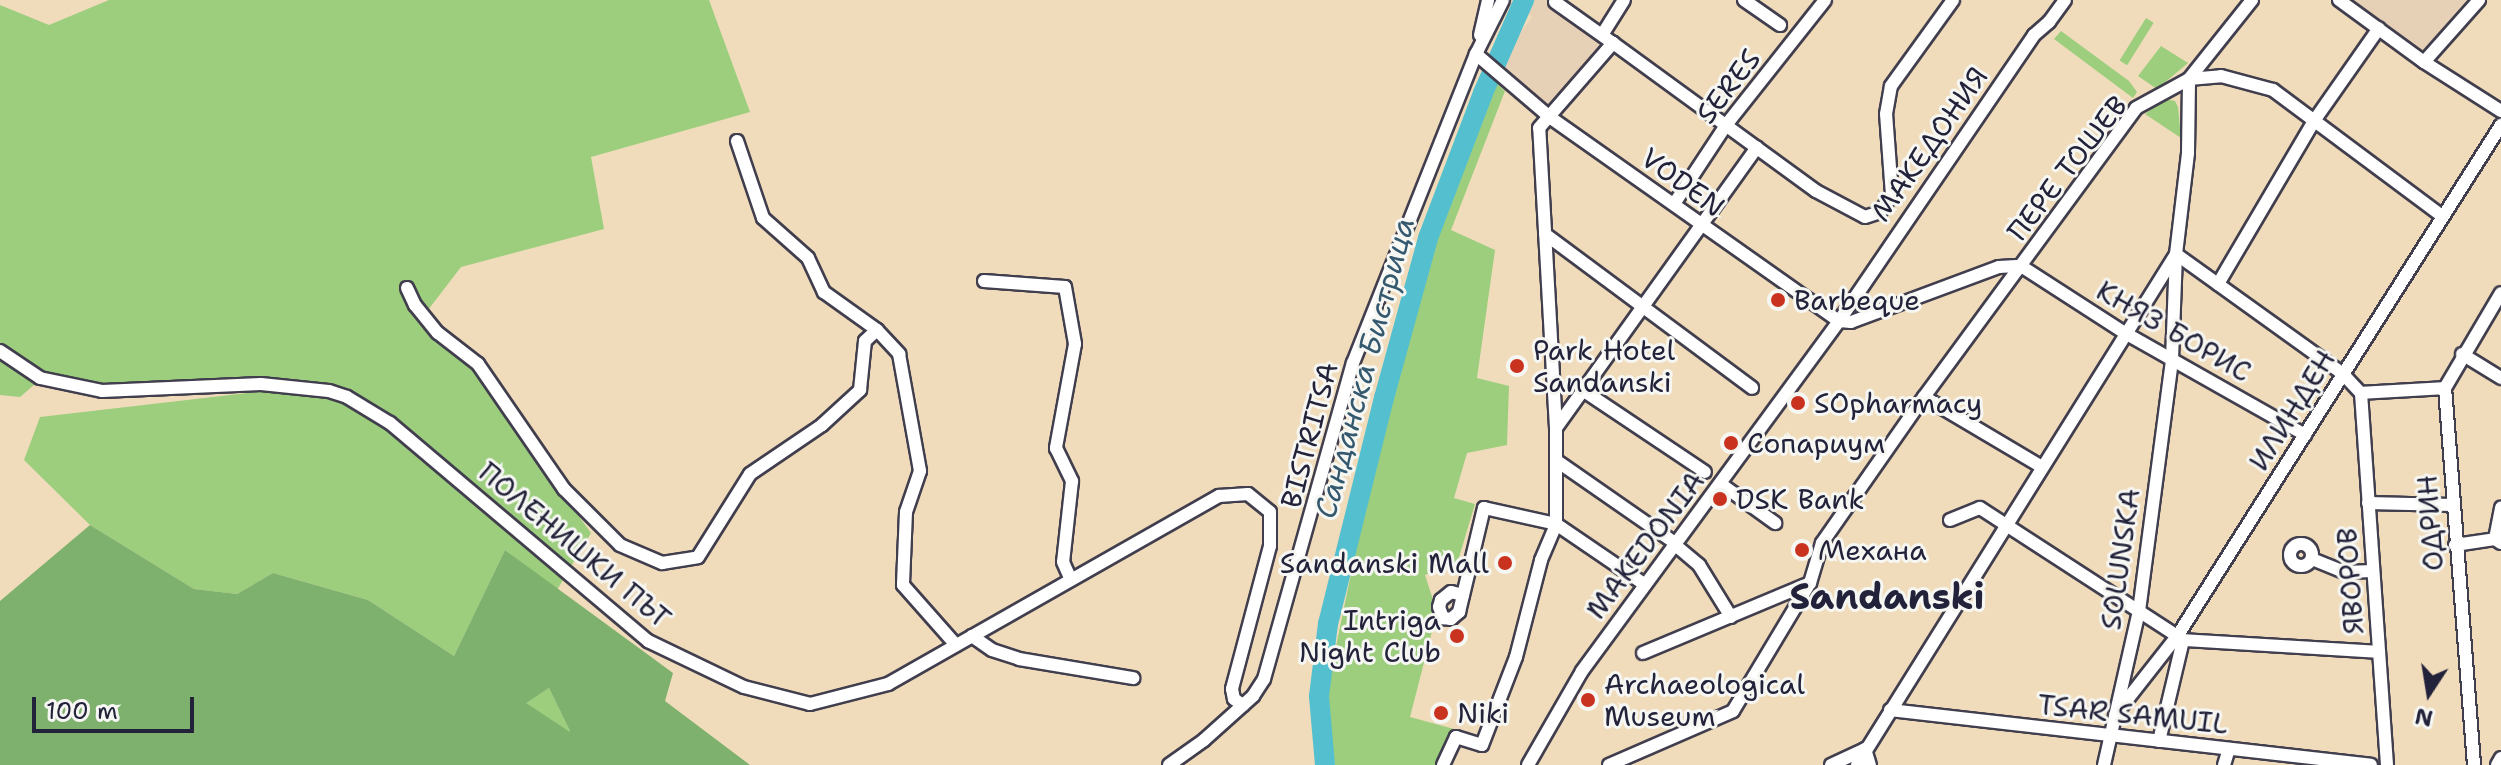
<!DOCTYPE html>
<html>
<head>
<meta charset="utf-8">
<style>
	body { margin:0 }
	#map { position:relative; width:2501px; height:765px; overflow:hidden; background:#f0dcbb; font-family:"Shantell Sans",sans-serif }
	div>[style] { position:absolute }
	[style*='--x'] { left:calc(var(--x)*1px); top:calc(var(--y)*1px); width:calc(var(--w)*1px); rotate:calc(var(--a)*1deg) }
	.built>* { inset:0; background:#e6d0b6 }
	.green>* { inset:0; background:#9cce7e; transform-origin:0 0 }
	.forest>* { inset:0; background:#7db16d }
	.river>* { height:20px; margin:-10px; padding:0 10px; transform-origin:10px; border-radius:10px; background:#54c0cf }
	.roads { filter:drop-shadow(2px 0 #413e4e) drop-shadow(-2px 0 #413e4e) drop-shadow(0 2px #413e4e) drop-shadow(0 -2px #413e4e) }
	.minor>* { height:12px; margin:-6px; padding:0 6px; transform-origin:6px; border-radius:6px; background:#fff }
	.minor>.ring { margin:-6px; padding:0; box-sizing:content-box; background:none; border:12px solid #fff; border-radius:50% }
	.dots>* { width:22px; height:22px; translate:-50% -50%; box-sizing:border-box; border:4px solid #f6f6f2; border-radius:50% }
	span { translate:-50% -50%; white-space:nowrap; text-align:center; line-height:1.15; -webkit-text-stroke:6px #f6f6f2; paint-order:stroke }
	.street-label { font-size:28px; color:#22223b }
	.poi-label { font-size:28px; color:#22223b }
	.left { translate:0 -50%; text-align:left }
	.right { translate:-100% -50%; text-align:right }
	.water-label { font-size:30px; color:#34596f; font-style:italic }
	.district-label { font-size:36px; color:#22223b; font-weight:700 }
	.north { position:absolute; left:2389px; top:653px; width:80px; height:80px; -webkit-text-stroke:6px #f6f6f2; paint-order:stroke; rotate:192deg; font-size:22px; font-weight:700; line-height:32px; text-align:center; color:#22223b }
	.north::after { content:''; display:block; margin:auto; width:28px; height:36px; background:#22223b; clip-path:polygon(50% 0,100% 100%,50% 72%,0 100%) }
	.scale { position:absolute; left:32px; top:697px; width:162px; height:36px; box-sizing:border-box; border:4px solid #22223b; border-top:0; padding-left:10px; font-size:24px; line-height:28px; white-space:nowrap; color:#22223b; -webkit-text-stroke:6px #f6f6f2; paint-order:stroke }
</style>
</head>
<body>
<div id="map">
	<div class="built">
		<i style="clip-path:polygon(1528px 0,1570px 0,1563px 12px,1603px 42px,1549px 107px,1498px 64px,1532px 17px,1522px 8px)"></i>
		<i style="clip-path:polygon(2352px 0,2466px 0,2422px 52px)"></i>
	</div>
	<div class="green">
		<i style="clip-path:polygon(109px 0,709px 0,750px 112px,591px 157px,604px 229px,461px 267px,418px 323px,473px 369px,591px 533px,557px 590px,505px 550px,454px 656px,368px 600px,273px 573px,237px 594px,194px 589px,90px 525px,24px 460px,40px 417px,282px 389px,102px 391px,41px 379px,20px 397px,0 395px,0 5px,49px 25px)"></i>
		<i style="left:2146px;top:18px;width:9px;height:50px;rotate:32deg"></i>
		<i style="clip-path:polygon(2061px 31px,2129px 81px,2137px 92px,2133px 98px,2054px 39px)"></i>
		<i style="clip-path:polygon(2161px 46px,2188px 63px,2157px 89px,2138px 76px)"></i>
		<i style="clip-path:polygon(1493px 80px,1505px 91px,1451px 230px,1495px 250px,1477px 378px,1509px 386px,1507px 445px,1467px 453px,1454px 498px,1475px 504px,1457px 564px,1425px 575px,1437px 612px,1410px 717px,1454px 729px,1436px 765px,1335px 765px,1325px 700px,1377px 447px,1438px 226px)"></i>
		<i style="clip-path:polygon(2165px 99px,2175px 101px,2178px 107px,2181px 138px,2145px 114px)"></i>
		<i style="clip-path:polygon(549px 688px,571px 733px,525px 703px)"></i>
	</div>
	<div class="forest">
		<i style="clip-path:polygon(evenodd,90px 525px,194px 589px,237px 594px,273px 573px,368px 600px,454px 656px,505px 550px,673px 673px,665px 701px,750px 765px,0 765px,0 601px,90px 525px,549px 688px,570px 731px,570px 732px,526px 703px,549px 688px)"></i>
	</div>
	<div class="river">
		<i style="--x:1325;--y:765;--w:69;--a:-95"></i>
		<i style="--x:1319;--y:696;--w:73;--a:-82.9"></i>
		<i style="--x:1328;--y:624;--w:233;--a:-76.1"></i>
		<i style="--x:1384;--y:398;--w:166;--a:-74.6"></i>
		<i style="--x:1428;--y:238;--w:155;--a:-69.2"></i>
		<i style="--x:1483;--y:93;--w:102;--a:-66.2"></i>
	</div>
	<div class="roads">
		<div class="minor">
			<i style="--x:1744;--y:0;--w:44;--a:34.8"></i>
			<i style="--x:2339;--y:0;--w:105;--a:36.1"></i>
			<i style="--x:2424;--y:62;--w:91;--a:32.5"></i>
			<i style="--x:1555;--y:2;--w:71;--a:35.3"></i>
			<i style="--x:1480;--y:35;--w:36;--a:-77"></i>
			<i style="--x:1602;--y:35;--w:41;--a:-57.8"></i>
			<i style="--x:1476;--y:54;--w:99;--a:40.5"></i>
			<i style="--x:1551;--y:118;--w:352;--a:35.2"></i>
			<i style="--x:2424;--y:62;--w:83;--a:-48.4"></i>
			<i style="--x:2189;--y:79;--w:32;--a:-5"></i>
			<i style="--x:2221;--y:76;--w:54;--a:15.1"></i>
			<i style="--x:2273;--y:90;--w:209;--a:36.7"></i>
			<i style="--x:737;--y:141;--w:81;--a:71.3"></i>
			<i style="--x:763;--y:218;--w:60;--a:41.6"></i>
			<i style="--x:808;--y:258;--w:38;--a:65"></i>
			<i style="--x:824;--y:292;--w:65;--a:35.6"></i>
			<i style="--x:1674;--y:204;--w:95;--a:-56.6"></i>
			<i style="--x:1726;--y:125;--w:159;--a:-51.6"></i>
			<i style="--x:1545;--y:234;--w:258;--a:36.6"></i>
			<i style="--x:2176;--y:254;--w:206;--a:35.7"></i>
			<i style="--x:2343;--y:374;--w:26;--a:47"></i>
			<i style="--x:2021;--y:266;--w:124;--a:32.8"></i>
			<i style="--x:2125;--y:333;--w:207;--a:29.5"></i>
			<i style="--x:984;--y:281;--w:81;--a:4.2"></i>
			<i style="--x:1065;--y:287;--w:58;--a:80"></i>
			<i style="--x:1075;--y:344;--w:106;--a:100.4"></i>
			<i style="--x:1056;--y:448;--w:37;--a:64"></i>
			<i style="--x:1072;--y:481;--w:81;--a:96.3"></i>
			<i style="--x:1063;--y:562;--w:17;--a:66"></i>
			<i style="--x:2218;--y:284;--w:189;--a:-59.5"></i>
			<i style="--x:2314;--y:121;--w:113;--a:-55"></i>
			<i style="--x:407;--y:288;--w:19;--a:65"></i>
			<i style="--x:415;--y:305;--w:36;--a:51"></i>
			<i style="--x:438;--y:333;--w:51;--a:37.8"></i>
			<i style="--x:478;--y:364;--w:152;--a:55.5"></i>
			<i style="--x:564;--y:489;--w:79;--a:45"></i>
			<i style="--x:620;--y:545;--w:46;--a:23.2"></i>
			<i style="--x:662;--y:563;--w:36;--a:-9"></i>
			<i style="--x:698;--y:557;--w:98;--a:-57.9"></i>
			<i style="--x:750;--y:474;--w:87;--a:-34.2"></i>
			<i style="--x:822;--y:425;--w:52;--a:-42.6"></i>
			<i style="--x:860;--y:390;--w:49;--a:-84.2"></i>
			<i style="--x:865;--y:341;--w:16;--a:-43"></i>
			<i style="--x:877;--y:330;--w:33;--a:47"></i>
			<i style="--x:899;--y:354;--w:119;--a:79.8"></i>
			<i style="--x:920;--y:471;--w:43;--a:108.9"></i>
			<i style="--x:906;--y:512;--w:73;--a:92.4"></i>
			<i style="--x:903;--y:585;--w:80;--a:48.5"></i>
			<i style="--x:1839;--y:321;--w:12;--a:5"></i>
			<i style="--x:1851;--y:322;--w:158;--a:-20.4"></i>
			<i style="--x:1999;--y:267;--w:22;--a:-3"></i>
			<i style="--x:0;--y:351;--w:48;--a:34"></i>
			<i style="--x:40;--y:378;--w:63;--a:11.8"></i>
			<i style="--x:102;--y:391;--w:159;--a:-2.5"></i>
			<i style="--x:261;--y:384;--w:68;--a:5.9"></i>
			<i style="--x:329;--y:391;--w:19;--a:18"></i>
			<i style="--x:347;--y:397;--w:50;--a:31.2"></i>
			<i style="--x:390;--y:423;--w:338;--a:40.2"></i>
			<i style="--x:648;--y:641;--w:106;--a:25.6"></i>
			<i style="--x:744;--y:687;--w:68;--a:14.4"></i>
			<i style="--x:810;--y:704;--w:81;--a:-14.4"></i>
			<i style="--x:888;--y:684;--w:381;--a:-29.6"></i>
			<i style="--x:1219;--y:496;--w:29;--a:-4"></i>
			<i style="--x:1248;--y:494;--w:28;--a:39"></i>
			<i style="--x:1270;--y:512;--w:34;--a:90"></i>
			<i style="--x:1270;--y:546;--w:148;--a:104.9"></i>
			<i style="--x:1232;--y:689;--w:10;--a:79"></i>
			<i style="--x:1234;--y:699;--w:11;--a:34"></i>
			<i style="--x:2462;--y:354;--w:46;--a:31.6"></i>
			<i style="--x:1581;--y:389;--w:149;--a:33.8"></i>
			<i style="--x:2361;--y:393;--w:373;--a:86"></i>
			<i style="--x:2361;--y:393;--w:84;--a:-3.4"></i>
			<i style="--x:1924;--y:397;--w:137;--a:30.7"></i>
			<i style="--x:1556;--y:428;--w:345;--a:-54.4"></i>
			<i style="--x:1557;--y:461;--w:144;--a:34.8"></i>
			<i style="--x:1721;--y:484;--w:67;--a:35.8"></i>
			<i style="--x:2368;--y:503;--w:84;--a:1.4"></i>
			<i style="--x:1950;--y:520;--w:32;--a:-22"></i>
			<i style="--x:1980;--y:508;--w:242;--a:33"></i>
			<i style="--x:2183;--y:640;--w:196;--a:3.5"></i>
			<i style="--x:2495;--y:539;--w:32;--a:-79"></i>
			<i class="ring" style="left:2290px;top:544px;width:10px;height:10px"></i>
			<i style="--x:2455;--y:545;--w:40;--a:-8.5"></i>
			<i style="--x:2495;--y:539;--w:7;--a:34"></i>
			<i style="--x:1680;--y:549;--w:25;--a:40"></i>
			<i style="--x:1699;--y:565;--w:61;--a:58.4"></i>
			<i style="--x:2312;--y:559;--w:35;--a:22"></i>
			<i style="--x:2344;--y:572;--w:29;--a:-2"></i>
			<i style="--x:1463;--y:595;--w:12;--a:-166"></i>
			<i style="--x:1451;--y:592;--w:13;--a:141"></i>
			<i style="--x:1441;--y:600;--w:7;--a:106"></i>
			<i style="--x:1439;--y:607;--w:12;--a:70"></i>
			<i style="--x:1443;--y:618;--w:8;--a:7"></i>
			<i style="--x:1451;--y:619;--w:11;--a:-41"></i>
			<i style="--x:1459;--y:612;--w:107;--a:-76.5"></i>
			<i style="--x:1484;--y:508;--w:74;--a:12.5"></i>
			<i style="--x:1556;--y:524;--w:107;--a:34.3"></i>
			<i style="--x:972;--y:636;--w:24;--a:35"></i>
			<i style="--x:992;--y:650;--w:28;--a:18"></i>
			<i style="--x:1019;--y:659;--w:116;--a:9.5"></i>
			<i style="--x:1643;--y:653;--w:181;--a:-22.7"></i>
			<i style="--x:1890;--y:710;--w:484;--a:6.5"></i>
			<i style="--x:2115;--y:715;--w:102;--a:-51.8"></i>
			<i style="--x:2178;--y:635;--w:604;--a:-57.65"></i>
			<i style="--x:2159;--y:741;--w:104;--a:-76.6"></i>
			<i style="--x:1169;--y:765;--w:43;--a:-35.5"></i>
			<i style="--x:1204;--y:740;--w:66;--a:-41.9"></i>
			<i style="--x:1253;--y:696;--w:20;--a:-57"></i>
			<i style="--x:1264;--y:679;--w:328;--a:-74.3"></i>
			<i style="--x:1353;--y:363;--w:333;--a:-68.3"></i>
			<i style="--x:1476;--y:54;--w:60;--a:-63.4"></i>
			<i style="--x:1443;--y:765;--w:31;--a:-65"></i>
			<i style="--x:1456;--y:737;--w:27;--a:17"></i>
			<i style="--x:1482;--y:745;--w:94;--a:-68.9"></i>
			<i style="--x:1516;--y:657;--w:100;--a:-75.5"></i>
			<i style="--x:1541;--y:560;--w:39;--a:-67"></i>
			<i style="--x:1556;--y:524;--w:96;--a:-90"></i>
			<i style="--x:1556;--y:428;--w:300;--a:-93.2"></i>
			<i style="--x:1539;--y:128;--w:113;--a:-49"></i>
			<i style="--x:1613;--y:43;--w:251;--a:36.1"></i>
			<i style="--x:1816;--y:191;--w:55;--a:28"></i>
			<i style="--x:1865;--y:217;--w:16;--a:-18"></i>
			<i style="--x:1880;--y:212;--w:21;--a:-55"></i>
			<i style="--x:1892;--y:195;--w:81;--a:-94.2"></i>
			<i style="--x:1886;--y:114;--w:28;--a:-80"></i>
			<i style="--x:1891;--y:86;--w:106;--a:-54.2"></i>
			<i style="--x:1528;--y:765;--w:108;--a:-60.1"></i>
			<i style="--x:1582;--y:671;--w:434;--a:-53.7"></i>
			<i style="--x:1839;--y:321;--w:346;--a:-55.7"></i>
			<i style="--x:2034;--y:35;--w:20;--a:-41"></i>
			<i style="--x:2049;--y:22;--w:27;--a:-54"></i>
			<i style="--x:1609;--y:765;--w:135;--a:-23.5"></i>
			<i style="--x:1733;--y:711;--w:149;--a:-59"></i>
			<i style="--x:1810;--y:583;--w:42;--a:-73.3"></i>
			<i style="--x:1822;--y:543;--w:178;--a:-55.1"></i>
			<i style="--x:1924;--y:397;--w:358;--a:-53.7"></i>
			<i style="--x:2136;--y:108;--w:60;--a:-28.7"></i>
			<i style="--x:2189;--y:79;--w:101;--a:-51.4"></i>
			<i style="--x:1831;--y:765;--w:38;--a:-25"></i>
			<i style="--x:1865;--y:749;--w:17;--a:73"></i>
			<i style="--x:1857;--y:765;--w:602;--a:-58.02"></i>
			<i style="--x:2176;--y:254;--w:102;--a:-83.2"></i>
			<i style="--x:2188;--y:153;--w:74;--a:-89.2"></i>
			<i style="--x:2104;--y:765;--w:158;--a:-77.2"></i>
			<i style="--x:2139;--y:611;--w:254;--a:-82.5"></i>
			<i style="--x:2172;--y:359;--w:105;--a:-87.8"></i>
			<i style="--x:2224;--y:765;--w:17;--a:-73"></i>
			<i style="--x:2474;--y:765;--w:378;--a:-94.4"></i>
			<i style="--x:2445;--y:388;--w:110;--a:-59.5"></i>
			<i style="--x:2497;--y:765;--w:8;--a:-60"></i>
		</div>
	</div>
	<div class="dots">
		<i style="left:1778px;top:300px;background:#c8321e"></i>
		<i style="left:1517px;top:366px;background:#c8321e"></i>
		<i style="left:1798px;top:403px;background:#c8321e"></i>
		<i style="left:1731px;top:443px;background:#c8321e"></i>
		<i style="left:1720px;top:499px;background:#c8321e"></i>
		<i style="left:1802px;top:550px;background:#c8321e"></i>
		<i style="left:1505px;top:563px;background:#c8321e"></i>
		<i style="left:1457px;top:636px;background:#c8321e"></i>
		<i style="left:1588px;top:700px;background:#c8321e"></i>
		<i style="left:1441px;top:713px;background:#c8321e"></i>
	</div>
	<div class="street-label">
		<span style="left:1728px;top:86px;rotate:-52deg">SERES</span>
		<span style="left:1929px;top:144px;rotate:-55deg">МАКЕДОНИЯ</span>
		<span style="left:2067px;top:168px;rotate:-52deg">ПЕРЕ ТОШЕВ</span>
		<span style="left:1683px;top:182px;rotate:36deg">VODEN</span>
		<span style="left:2174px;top:331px;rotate:30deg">КНЯЗ БОРИС</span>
		<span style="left:2292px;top:410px;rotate:-58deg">ИЛИНДЕН</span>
		<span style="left:1309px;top:435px;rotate:-75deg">BISTRITSA</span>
		<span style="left:2430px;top:523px;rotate:-94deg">ОДРИН</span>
		<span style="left:575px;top:545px;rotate:40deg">ПОЛЕНИШКИ ПЪТ</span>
		<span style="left:1645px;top:545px;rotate:-53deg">MAKEDONIA</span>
		<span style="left:2120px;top:559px;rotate:-82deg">SOLUNSKA</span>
		<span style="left:2350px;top:581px;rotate:-94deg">ЯВОРОВ</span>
		<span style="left:2133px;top:714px;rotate:6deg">TSAR SAMUIL</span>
	</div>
	<div class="poi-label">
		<span class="left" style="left:1794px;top:300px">Barbeque</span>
		<span class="left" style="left:1533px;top:366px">Park Hotel<br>Sandanski</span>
		<span class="left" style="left:1814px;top:403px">SOpharmacy</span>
		<span class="left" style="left:1747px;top:443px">Сопариум</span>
		<span class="left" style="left:1736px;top:499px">DSK Bank</span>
		<span class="left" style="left:1818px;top:550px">Механа</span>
		<span class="right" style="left:1489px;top:563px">Sandanski Mall</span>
		<span class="right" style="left:1441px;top:636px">Intriga<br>Night Club</span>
		<span class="left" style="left:1604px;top:700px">Archaeological<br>Museum</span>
		<span class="left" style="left:1457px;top:713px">Niki</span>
	</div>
	<div class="water-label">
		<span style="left:1365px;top:368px;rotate:-75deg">Санданска Бистрица</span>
	</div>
	<div class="district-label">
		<span style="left:1887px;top:597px">Sandanski</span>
	</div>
	<div class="north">N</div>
	<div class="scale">100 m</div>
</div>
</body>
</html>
